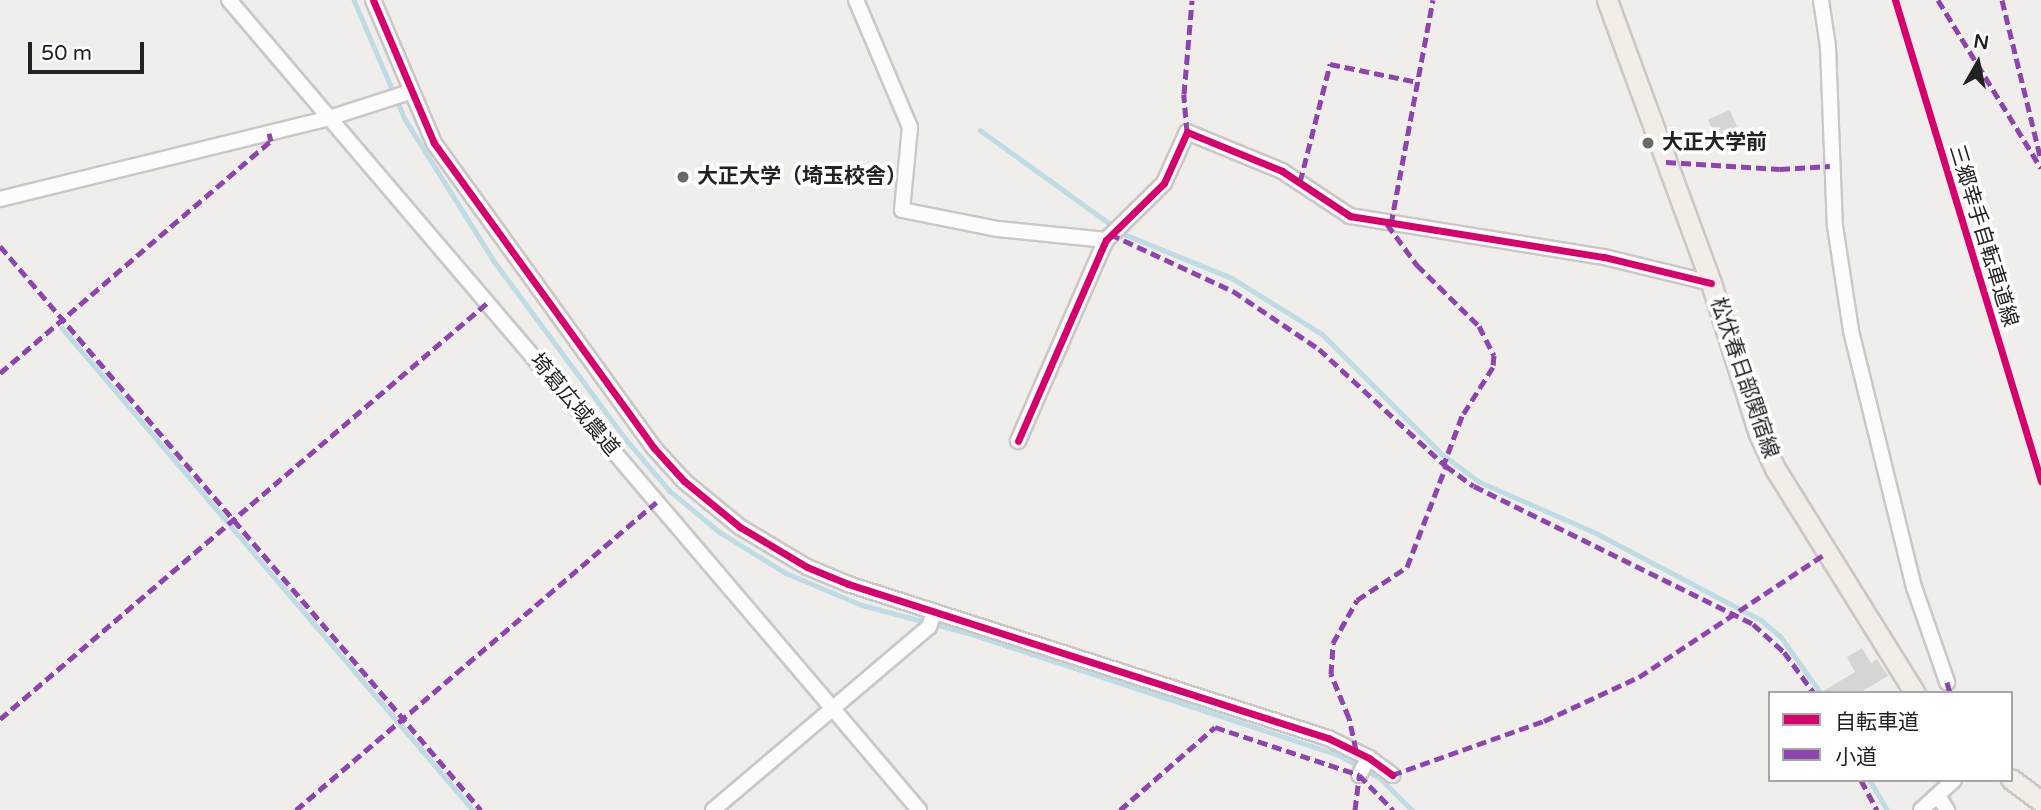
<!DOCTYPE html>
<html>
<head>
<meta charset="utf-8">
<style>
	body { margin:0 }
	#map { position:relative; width:2041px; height:810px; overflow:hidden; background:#f0eeeb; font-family:"Varela Round","Noto Sans JP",sans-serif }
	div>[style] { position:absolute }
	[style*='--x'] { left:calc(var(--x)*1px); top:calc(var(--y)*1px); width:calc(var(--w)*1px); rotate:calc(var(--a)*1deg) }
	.stream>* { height:4.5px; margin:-2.25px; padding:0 2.25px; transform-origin:2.25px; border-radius:2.25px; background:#bfdbe3 }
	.building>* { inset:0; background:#d7d4d2; transform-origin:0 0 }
	.roads { filter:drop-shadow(2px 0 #c9c8c7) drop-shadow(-2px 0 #c9c8c7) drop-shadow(0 2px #c9c8c7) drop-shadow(0 -2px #c9c8c7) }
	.minor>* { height:14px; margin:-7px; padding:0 7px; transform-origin:7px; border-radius:7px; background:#fdfcfc }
	.major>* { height:19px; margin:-9.5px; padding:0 9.5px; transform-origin:9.5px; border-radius:9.5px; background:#f3ede7 }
	.quiet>* { height:5px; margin-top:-2.5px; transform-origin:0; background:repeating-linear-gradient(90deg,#8e44ad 0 10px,transparent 0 15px) }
	.cycleway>* { height:7px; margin:-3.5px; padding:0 3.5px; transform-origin:3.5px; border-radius:3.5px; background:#d6006c }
	.dots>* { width:19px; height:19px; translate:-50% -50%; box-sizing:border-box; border:4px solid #fff; border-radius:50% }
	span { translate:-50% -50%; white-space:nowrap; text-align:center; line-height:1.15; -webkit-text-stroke:7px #fff; paint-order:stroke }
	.poi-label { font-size:21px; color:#222; font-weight:700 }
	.left { translate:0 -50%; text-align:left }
	.street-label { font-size:21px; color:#222 }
	.legend { position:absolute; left:1768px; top:691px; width:245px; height:91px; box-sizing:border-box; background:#fff; border:2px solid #a7a7a7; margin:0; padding:9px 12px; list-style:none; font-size:21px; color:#222 }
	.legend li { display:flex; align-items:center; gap:14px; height:35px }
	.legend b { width:35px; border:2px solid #a7a7a7 }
	.north { position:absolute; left:1943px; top:28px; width:70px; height:70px; -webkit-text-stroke:5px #fff; paint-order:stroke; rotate:9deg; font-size:19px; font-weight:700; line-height:28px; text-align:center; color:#222 }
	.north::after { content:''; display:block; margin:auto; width:24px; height:32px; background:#222; clip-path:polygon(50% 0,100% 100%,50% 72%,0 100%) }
	.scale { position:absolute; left:28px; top:42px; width:116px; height:32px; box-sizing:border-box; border:4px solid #222; border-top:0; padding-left:9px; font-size:21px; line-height:24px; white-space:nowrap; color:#222; -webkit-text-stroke:5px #fff; paint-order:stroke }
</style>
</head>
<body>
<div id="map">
	<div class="stream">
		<i style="--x:354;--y:0;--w:129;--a:66.8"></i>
		<i style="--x:405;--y:119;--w:168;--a:57.9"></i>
		<i style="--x:494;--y:261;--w:219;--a:53.5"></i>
		<i style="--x:624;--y:437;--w:71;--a:49.6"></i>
		<i style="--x:670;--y:491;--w:66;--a:39.5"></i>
		<i style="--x:721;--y:533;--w:76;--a:31.6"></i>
		<i style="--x:786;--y:573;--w:82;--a:22.8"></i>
		<i style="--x:862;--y:605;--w:110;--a:14.8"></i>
		<i style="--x:968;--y:633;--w:388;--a:18.2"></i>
		<i style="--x:1337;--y:754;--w:49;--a:29.2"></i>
		<i style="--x:1380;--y:778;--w:45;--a:45"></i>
		<i style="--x:980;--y:130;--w:178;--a:35.8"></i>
		<i style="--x:1124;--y:234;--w:117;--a:22.2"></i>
		<i style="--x:1232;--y:278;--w:106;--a:31.9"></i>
		<i style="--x:1322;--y:334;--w:170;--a:45"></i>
		<i style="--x:1442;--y:454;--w:47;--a:36.4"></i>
		<i style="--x:1480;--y:482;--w:127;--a:23.7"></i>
		<i style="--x:1596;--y:533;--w:187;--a:27.8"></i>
		<i style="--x:1761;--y:620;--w:26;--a:40"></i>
		<i style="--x:1781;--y:637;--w:69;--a:54.5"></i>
		<i style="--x:62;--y:328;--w:633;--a:49.55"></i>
		<i style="--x:1870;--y:780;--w:34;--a:60"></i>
	</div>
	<div class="building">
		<i style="left:1730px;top:110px;width:36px;height:24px;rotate:67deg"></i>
		<i style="clip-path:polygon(1862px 648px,1871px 663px,1877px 659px,1888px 676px,1859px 693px,1820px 693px,1855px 672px,1847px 657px)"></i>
	</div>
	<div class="roads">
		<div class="minor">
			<i style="--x:229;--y:0;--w:1064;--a:49.57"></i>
			<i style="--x:373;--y:0;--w:155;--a:66.9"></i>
			<i style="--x:434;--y:143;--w:376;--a:54.2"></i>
			<i style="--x:654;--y:448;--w:45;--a:47.7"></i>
			<i style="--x:684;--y:481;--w:72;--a:39.4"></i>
			<i style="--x:740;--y:527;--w:78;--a:30.8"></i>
			<i style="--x:807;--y:567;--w:44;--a:22.5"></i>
			<i style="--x:848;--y:584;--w:504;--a:17.79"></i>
			<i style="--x:1328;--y:738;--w:46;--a:26"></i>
			<i style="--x:1369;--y:758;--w:29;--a:36"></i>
			<i style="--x:856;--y:0;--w:138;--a:67"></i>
			<i style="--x:910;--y:127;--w:83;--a:95.5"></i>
			<i style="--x:902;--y:210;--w:98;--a:11.2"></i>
			<i style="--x:998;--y:229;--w:109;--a:5.8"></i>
			<i style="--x:1821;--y:0;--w:48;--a:81.5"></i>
			<i style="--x:1828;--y:47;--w:179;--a:87.8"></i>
			<i style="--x:1835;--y:226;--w:106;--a:81.3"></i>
			<i style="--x:1851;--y:331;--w:264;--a:76.2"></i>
			<i style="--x:1914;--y:587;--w:101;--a:70.8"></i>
			<i style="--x:0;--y:199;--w:339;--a:-13.8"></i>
			<i style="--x:329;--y:118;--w:85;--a:-17.8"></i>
			<i style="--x:1018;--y:441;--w:219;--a:-66.4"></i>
			<i style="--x:1106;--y:240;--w:81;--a:-44.5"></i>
			<i style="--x:1164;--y:183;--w:56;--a:-65.7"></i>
			<i style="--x:1187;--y:132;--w:103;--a:22.3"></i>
			<i style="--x:1282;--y:171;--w:82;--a:33.5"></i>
			<i style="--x:1350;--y:216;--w:257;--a:9.2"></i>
			<i style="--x:1604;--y:257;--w:110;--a:13.7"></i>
			<i style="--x:1359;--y:775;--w:20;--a:-60"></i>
			<i style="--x:1938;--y:796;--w:17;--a:57"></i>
			<i style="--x:713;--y:810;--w:283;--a:-40.3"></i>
			<i style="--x:929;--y:627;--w:16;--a:-72"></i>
			<i style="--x:1921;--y:810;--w:45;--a:-42.3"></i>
		</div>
		<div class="major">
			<i style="--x:1607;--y:0;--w:302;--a:69.8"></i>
			<i style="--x:1711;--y:283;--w:158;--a:72.4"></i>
			<i style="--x:1759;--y:434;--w:40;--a:65"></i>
			<i style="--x:1776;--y:470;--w:263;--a:58.1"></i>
			<i style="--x:2011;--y:779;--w:38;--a:37"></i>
		</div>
	</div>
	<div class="quiet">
		<i style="--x:1938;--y:0;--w:197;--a:58.5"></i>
		<i style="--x:2002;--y:0;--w:165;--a:76.3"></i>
		<i style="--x:1187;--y:132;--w:38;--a:-95"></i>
		<i style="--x:1184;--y:94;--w:94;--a:-85.1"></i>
		<i style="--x:1666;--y:162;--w:114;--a:3.5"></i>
		<i style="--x:1780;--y:169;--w:50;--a:-3.4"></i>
		<i style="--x:1300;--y:182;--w:122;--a:-75.7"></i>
		<i style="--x:1330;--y:64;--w:90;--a:11.6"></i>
		<i style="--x:1387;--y:224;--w:51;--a:53.8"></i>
		<i style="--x:1417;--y:265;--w:87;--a:44.5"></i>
		<i style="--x:1479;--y:326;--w:33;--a:63"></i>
		<i style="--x:1494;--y:355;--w:12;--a:95"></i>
		<i style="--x:1493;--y:367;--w:58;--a:122.3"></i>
		<i style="--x:1462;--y:416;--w:51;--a:110.6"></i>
		<i style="--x:1391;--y:224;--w:228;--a:-79.4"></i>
		<i style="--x:1110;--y:234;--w:136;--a:24.9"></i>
		<i style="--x:1233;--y:291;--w:104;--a:34"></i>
		<i style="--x:1319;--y:349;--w:173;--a:42.7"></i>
		<i style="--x:1446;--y:466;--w:34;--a:36"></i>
		<i style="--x:1474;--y:486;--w:311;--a:26.3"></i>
		<i style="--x:1753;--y:624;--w:42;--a:42.1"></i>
		<i style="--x:1784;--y:652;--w:51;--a:53.8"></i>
		<i style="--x:0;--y:246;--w:741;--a:49.54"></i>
		<i style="--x:0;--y:373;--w:357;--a:-40.6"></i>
		<i style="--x:271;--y:141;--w:8;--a:-104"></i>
		<i style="--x:1947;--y:682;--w:11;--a:75"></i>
		<i style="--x:0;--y:719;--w:640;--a:-40.5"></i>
		<i style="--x:1356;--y:750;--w:33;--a:-102"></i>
		<i style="--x:1349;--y:718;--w:48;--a:-112.2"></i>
		<i style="--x:1331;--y:674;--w:31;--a:-86"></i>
		<i style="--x:1333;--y:643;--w:49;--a:-60.8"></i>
		<i style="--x:1357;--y:600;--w:60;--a:-33.4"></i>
		<i style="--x:1407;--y:567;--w:108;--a:-68.9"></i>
		<i style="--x:1392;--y:775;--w:161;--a:-19.6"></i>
		<i style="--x:1544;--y:721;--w:105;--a:-24.9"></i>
		<i style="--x:1639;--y:677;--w:224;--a:-33.5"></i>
		<i style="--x:1861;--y:780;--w:34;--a:62"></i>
		<i style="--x:296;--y:810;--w:474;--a:-40.5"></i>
		<i style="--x:1120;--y:810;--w:126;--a:-41.1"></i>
		<i style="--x:1215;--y:727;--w:152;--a:18.4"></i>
		<i style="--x:1359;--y:775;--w:49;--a:45.8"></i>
		<i style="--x:1355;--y:810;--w:35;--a:-83"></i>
	</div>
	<div class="cycleway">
		<i style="--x:373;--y:0;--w:155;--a:66.9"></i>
		<i style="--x:434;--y:143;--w:376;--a:54.2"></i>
		<i style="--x:654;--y:448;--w:45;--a:47.7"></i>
		<i style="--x:684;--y:481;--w:72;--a:39.4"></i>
		<i style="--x:740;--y:527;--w:78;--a:30.8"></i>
		<i style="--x:807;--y:567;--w:44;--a:22.5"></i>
		<i style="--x:848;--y:584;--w:504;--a:17.79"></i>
		<i style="--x:1328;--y:738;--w:46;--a:26"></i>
		<i style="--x:1369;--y:758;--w:29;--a:36"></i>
		<i style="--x:1895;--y:0;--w:503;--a:73.12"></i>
		<i style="--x:1018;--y:441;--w:219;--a:-66.4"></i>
		<i style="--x:1106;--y:240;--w:81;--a:-44.5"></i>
		<i style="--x:1164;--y:183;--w:56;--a:-65.7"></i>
		<i style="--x:1187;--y:132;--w:103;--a:22.3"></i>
		<i style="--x:1282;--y:171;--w:82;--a:33.5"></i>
		<i style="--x:1350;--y:216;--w:257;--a:9.2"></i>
		<i style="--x:1604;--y:257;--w:110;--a:13.7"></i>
	</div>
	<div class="dots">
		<i style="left:1648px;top:143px;background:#6a6968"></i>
		<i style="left:683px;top:177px;background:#6a6968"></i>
	</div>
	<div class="poi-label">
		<span class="left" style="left:1662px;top:143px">大正大学前</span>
		<span class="left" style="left:697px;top:177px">大正大学（埼玉校舎）</span>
	</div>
	<div class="street-label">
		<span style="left:1983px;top:236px;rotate:73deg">三郷幸手自転車道線</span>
		<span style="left:1744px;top:378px;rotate:71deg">松伏春日部関宿線</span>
		<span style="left:574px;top:405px;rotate:50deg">埼葛広域農道</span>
	</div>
	<ul class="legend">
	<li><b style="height:9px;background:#d6006c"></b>自転車道</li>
	<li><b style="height:9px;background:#8e44ad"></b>小道</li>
	</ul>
	<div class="north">N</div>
	<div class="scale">50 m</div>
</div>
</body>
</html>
